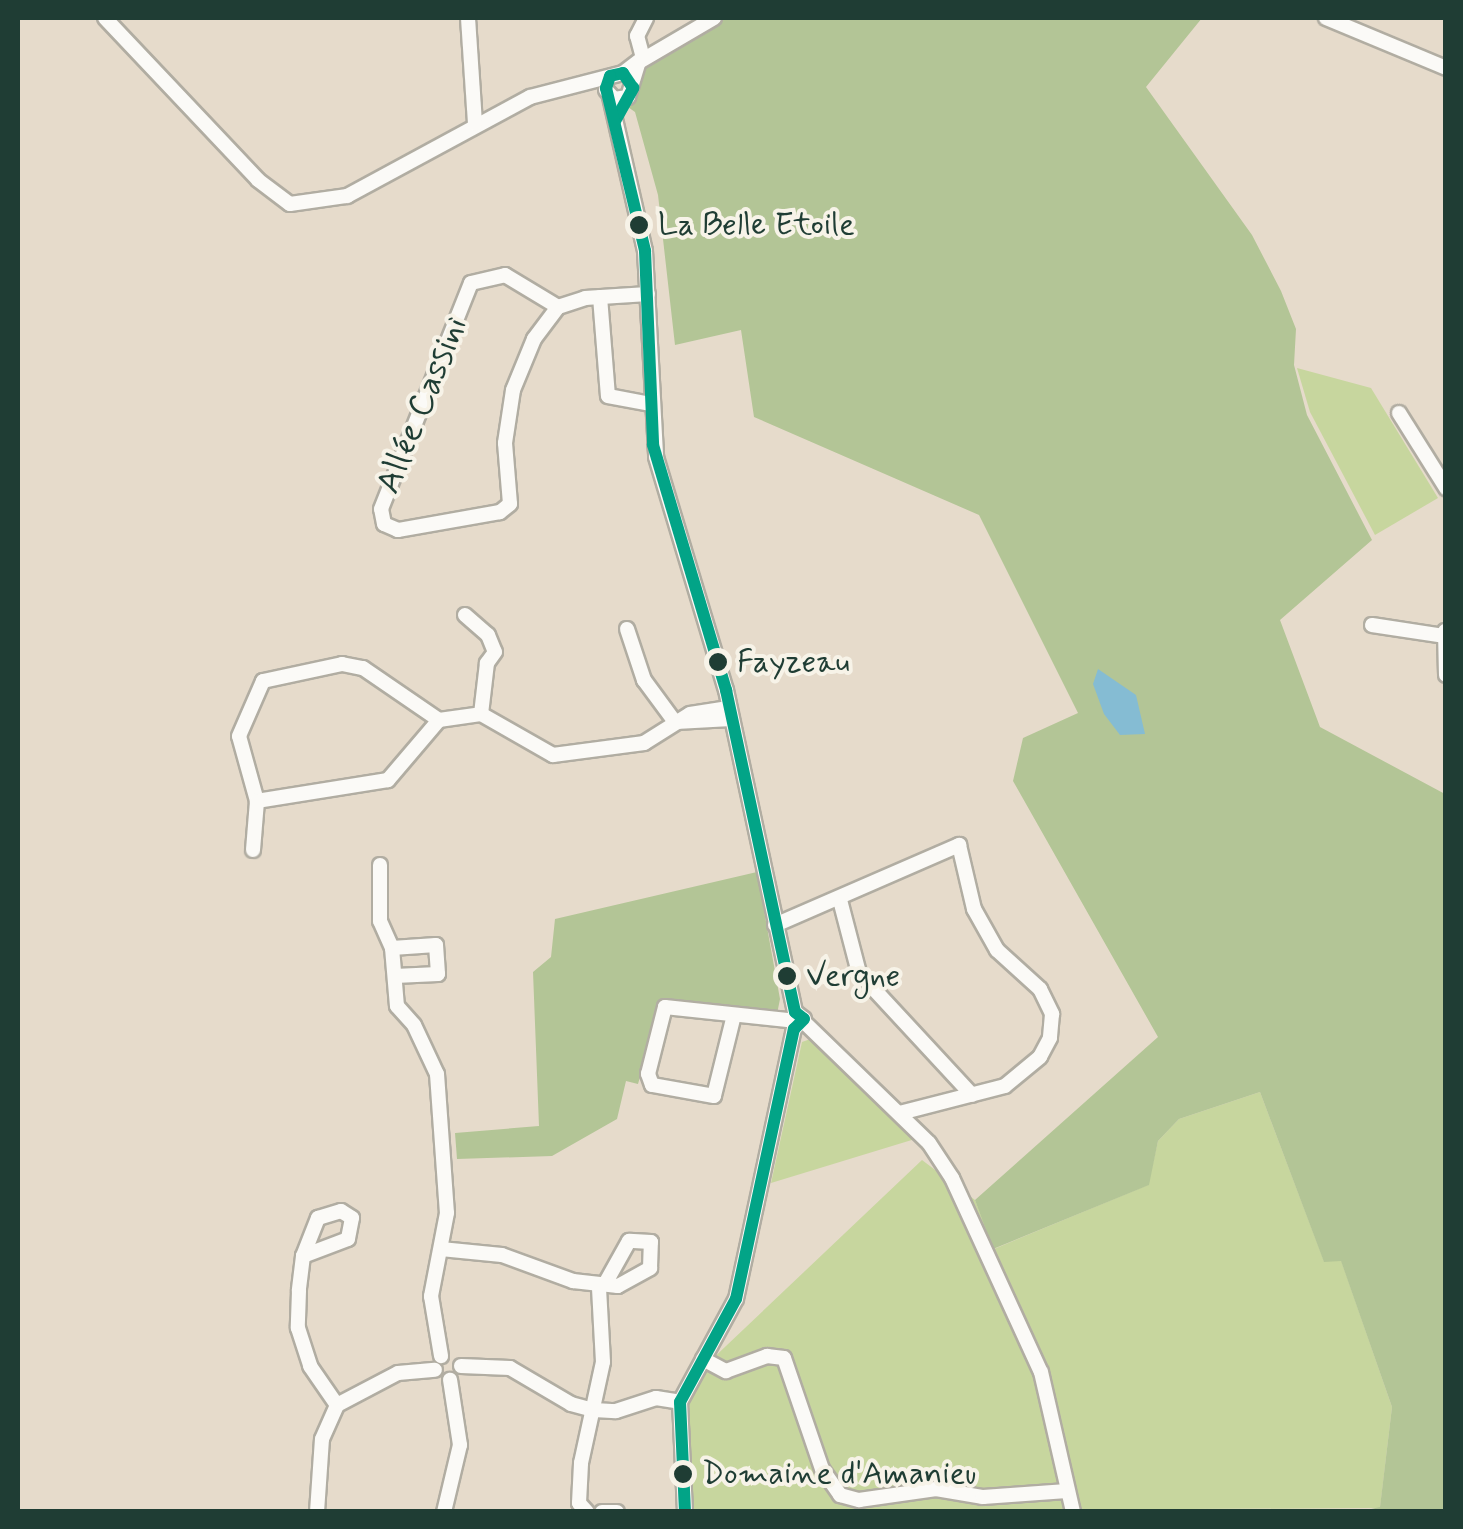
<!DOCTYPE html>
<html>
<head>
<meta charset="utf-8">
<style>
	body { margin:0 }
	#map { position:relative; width:1463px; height:1529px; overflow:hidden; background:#e6dbcb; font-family:Mynerve,sans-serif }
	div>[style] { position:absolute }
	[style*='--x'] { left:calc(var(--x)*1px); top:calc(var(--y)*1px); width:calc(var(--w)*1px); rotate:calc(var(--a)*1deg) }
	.green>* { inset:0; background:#c7d69e }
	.forest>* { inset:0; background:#b3c596 }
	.water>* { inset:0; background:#85bcd3 }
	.roads { filter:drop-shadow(2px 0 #b1ada2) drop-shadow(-2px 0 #b1ada2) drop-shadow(0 2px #b1ada2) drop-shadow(0 -2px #b1ada2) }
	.minor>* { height:14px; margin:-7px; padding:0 7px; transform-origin:7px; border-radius:7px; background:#fbfaf7 }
	.bus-1>* { height:12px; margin:-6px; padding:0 6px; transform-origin:6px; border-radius:6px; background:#02a487 }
	.dots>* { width:28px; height:28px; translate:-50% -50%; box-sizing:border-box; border:5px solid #f7f3e8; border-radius:50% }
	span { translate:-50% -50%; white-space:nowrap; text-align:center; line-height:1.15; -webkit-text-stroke:8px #f7f3e8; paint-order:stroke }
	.bus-label { font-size:32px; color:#1f3d34 }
	.left { translate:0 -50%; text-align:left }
	.street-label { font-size:35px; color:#1f3d34 }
	.frame { position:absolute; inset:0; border:20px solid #1f3d34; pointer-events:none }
</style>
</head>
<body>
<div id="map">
	<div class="green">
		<i style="clip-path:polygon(1297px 368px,1371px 388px,1438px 498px,1375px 535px,1310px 412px)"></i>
		<i style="clip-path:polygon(816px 1037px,915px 1139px,771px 1183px,802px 1042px)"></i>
		<i style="clip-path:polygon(1260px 1092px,1324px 1261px,1341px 1260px,1392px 1407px,1380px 1508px,685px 1512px,677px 1435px,688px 1382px,922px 1160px,975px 1200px,994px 1249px,1148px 1185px,1158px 1141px,1179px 1119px)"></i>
	</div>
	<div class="forest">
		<i style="clip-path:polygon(714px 18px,1202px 18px,1146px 87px,1252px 235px,1281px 291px,1296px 329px,1294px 365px,1307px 415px,1372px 540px,1280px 620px,1320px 727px,1445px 794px,1445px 1511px,1362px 1511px,1380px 1507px,1392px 1407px,1341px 1261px,1324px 1262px,1260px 1092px,1179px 1119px,1158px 1141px,1149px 1185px,993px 1249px,975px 1200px,1158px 1037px,1013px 781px,1023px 738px,1078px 713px,979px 515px,754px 417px,741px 330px,675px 345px,658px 195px,635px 112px,618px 100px,639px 62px)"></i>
		<i style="clip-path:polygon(757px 872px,780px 999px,777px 1014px,662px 1001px,638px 1084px,626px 1081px,617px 1119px,552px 1156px,457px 1159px,455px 1133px,539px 1126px,533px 972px,551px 957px,555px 919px)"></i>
	</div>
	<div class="water">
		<i style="clip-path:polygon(1098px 669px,1136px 695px,1145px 734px,1120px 735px,1104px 714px,1093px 684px)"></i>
	</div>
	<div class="roads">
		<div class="minor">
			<i style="--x:105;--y:18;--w:223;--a:46.6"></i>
			<i style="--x:258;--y:180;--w:40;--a:37"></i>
			<i style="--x:290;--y:204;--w:58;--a:-8"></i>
			<i style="--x:347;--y:196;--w:208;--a:-28.4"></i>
			<i style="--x:530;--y:97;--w:96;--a:-14.5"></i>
			<i style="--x:623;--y:73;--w:25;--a:-37"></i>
			<i style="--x:468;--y:18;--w:106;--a:86.2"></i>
			<i style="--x:1326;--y:18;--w:130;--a:22.6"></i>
			<i style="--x:643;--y:58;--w:23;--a:-105"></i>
			<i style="--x:637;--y:36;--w:20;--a:-63"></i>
			<i style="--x:606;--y:90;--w:12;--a:48"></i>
			<i style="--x:614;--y:99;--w:14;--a:-8"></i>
			<i style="--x:628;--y:97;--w:37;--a:-73"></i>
			<i style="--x:639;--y:62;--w:87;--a:-30.4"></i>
			<i style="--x:610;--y:97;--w:158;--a:77.2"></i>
			<i style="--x:645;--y:251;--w:206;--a:86.9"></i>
			<i style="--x:656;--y:457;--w:243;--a:73.3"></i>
			<i style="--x:726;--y:690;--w:329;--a:77.9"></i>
			<i style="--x:795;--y:1012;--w:11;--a:38"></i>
			<i style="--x:804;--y:1019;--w:14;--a:135"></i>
			<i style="--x:600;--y:297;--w:99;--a:85.4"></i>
			<i style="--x:608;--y:396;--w:44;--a:10.5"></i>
			<i style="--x:558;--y:307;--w:40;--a:127"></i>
			<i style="--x:534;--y:339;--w:55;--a:112.4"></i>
			<i style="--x:513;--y:390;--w:54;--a:98.6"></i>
			<i style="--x:505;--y:443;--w:61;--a:85.3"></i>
			<i style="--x:510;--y:504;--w:13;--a:141"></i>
			<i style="--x:500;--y:512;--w:104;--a:170"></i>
			<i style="--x:398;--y:530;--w:15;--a:-157"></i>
			<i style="--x:384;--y:524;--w:15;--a:-101"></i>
			<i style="--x:381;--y:509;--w:243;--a:-68.3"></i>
			<i style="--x:471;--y:283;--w:35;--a:-13"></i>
			<i style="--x:505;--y:275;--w:62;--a:31.1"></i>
			<i style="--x:558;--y:307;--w:28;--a:-18"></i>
			<i style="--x:585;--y:298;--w:63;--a:-3.6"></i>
			<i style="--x:1399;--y:413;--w:89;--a:57.9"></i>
			<i style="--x:465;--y:615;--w:30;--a:41"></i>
			<i style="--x:488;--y:635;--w:18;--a:68"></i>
			<i style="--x:495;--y:652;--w:14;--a:126"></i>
			<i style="--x:487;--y:663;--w:51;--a:96.7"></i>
			<i style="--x:1372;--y:625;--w:74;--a:8.6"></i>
			<i style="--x:627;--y:629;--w:54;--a:71.6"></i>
			<i style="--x:644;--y:680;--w:52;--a:53.6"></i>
			<i style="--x:1445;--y:631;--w:44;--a:88.7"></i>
			<i style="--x:439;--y:720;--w:79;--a:130.4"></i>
			<i style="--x:388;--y:780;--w:133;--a:170.9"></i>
			<i style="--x:257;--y:801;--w:67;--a:-105.5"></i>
			<i style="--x:239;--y:736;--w:60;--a:-66.4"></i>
			<i style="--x:263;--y:681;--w:81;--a:-12.1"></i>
			<i style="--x:342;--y:664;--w:21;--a:11"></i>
			<i style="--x:363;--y:668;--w:92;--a:34.4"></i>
			<i style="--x:439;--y:720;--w:42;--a:-8.1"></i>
			<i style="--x:481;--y:714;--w:83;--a:29.7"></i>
			<i style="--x:553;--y:755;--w:92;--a:-7.5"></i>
			<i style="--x:644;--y:743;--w:54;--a:-32.2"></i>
			<i style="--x:690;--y:714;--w:39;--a:-9"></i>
			<i style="--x:676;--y:722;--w:55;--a:-3.1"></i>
			<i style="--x:253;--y:850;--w:49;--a:-85.3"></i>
			<i style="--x:380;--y:865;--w:56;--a:90"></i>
			<i style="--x:380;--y:921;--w:30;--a:66"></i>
			<i style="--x:392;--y:948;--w:58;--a:85.1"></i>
			<i style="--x:397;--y:1006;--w:25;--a:48"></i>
			<i style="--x:414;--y:1025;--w:54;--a:64.9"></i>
			<i style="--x:437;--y:1074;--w:139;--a:85.9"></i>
			<i style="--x:447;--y:1213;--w:85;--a:100.9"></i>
			<i style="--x:431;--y:1296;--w:61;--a:80.5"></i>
			<i style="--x:840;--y:900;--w:75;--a:75.4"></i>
			<i style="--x:859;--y:973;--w:166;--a:47.2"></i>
			<i style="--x:775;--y:925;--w:201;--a:-23.5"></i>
			<i style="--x:959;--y:845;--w:66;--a:76.8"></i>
			<i style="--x:974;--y:909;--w:47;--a:60.7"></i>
			<i style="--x:997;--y:950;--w:58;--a:42.2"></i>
			<i style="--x:1040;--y:989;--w:28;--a:64"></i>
			<i style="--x:1052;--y:1014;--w:24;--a:95"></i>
			<i style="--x:1050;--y:1038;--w:21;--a:118"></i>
			<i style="--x:1040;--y:1057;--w:45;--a:140.4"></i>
			<i style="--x:1005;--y:1086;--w:108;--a:165.6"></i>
			<i style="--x:392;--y:948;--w:44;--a:-3.9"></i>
			<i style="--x:436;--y:945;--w:29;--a:86"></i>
			<i style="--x:438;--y:974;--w:43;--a:177.3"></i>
			<i style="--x:733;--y:1019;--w:79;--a:103.9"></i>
			<i style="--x:714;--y:1096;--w:63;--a:-169.9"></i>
			<i style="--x:652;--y:1085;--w:12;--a:-110"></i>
			<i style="--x:648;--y:1074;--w:69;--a:-75.8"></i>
			<i style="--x:665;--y:1007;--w:123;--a:6.1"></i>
			<i style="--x:803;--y:1021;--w:175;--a:44.1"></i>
			<i style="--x:929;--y:1143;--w:42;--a:56.7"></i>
			<i style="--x:952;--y:1178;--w:213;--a:65.4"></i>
			<i style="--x:1041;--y:1372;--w:144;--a:77.1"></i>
			<i style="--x:441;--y:1249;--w:61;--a:5.6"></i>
			<i style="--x:502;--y:1255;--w:76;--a:20.1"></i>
			<i style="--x:573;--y:1281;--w:45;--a:6.3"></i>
			<i style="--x:618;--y:1286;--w:37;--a:-29"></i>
			<i style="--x:650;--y:1268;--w:26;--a:-88"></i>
			<i style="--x:651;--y:1242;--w:22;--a:-177"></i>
			<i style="--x:629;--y:1241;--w:49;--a:119.2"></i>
			<i style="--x:303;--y:1256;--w:41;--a:-68.5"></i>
			<i style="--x:318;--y:1218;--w:24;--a:-17"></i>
			<i style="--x:341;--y:1211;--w:13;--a:32"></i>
			<i style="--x:352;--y:1218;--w:21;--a:101"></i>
			<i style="--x:348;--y:1239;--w:48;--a:159.3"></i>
			<i style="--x:303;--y:1256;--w:35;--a:97"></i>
			<i style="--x:299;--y:1291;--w:37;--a:92"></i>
			<i style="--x:298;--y:1328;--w:40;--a:72"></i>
			<i style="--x:310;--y:1366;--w:47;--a:55.3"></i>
			<i style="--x:703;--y:1359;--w:26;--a:28"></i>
			<i style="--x:726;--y:1371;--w:44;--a:-20.1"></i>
			<i style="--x:767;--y:1356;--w:17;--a:7"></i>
			<i style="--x:784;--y:1358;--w:117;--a:71.1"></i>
			<i style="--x:822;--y:1469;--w:32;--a:55"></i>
			<i style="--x:840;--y:1495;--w:20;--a:15"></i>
			<i style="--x:859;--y:1500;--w:78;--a:-8.1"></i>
			<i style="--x:936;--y:1489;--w:48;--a:9.7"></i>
			<i style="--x:983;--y:1497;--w:84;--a:-4.1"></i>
			<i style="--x:461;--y:1366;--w:49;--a:2.3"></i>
			<i style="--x:510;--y:1368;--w:71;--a:30.5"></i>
			<i style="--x:571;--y:1404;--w:24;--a:15"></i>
			<i style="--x:594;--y:1410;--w:22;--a:3"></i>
			<i style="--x:616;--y:1411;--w:42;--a:-18"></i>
			<i style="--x:656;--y:1398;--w:24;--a:9"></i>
			<i style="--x:317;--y:1512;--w:73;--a:-86.1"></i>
			<i style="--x:322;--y:1439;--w:37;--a:-66"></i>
			<i style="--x:337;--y:1405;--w:69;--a:-27.7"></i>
			<i style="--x:398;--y:1373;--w:37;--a:-5"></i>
			<i style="--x:444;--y:1512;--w:69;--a:-76.6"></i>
			<i style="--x:460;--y:1445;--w:66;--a:-98.7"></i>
			<i style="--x:587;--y:1512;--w:12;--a:-132"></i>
			<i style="--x:579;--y:1503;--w:40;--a:-87.1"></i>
			<i style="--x:581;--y:1463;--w:103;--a:-77.7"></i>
			<i style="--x:603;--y:1362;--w:75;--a:-93.1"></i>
			<i style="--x:602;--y:1512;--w:15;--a:0"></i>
			<i style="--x:685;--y:1512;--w:110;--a:-92.6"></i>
			<i style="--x:680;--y:1402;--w:117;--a:-61.5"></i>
			<i style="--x:736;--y:1299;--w:276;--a:-77.9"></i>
		</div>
	</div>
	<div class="bus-1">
		<i style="--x:615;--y:121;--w:38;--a:-61"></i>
		<i style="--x:633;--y:88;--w:18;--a:-124"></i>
		<i style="--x:623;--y:73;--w:13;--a:167"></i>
		<i style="--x:610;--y:76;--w:13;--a:108"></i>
		<i style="--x:606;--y:88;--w:168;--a:76.5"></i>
		<i style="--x:645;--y:251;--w:194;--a:87.6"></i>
		<i style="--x:653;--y:445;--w:256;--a:73.4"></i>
		<i style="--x:726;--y:690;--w:329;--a:77.9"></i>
		<i style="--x:795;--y:1012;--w:11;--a:38"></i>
		<i style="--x:804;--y:1019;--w:14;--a:135"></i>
		<i style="--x:685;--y:1512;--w:110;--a:-92.6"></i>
		<i style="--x:680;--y:1402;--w:117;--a:-61.5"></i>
		<i style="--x:736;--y:1299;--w:276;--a:-77.9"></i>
	</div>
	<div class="dots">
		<i style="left:639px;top:225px;background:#1f3d34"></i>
		<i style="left:718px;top:662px;background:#1f3d34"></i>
		<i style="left:787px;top:976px;background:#1f3d34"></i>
		<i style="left:683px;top:1474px;background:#1f3d34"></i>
	</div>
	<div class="bus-label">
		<span class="left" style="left:658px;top:225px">La Belle Etoile</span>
		<span class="left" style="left:737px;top:662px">Fayzeau</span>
		<span class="left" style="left:806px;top:976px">Vergne</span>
		<span class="left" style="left:702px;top:1474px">Domaine d'Amanieu</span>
	</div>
	<div class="street-label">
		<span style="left:422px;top:405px;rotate:-68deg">Allée Cassini</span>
	</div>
	<div class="frame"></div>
</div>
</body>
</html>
